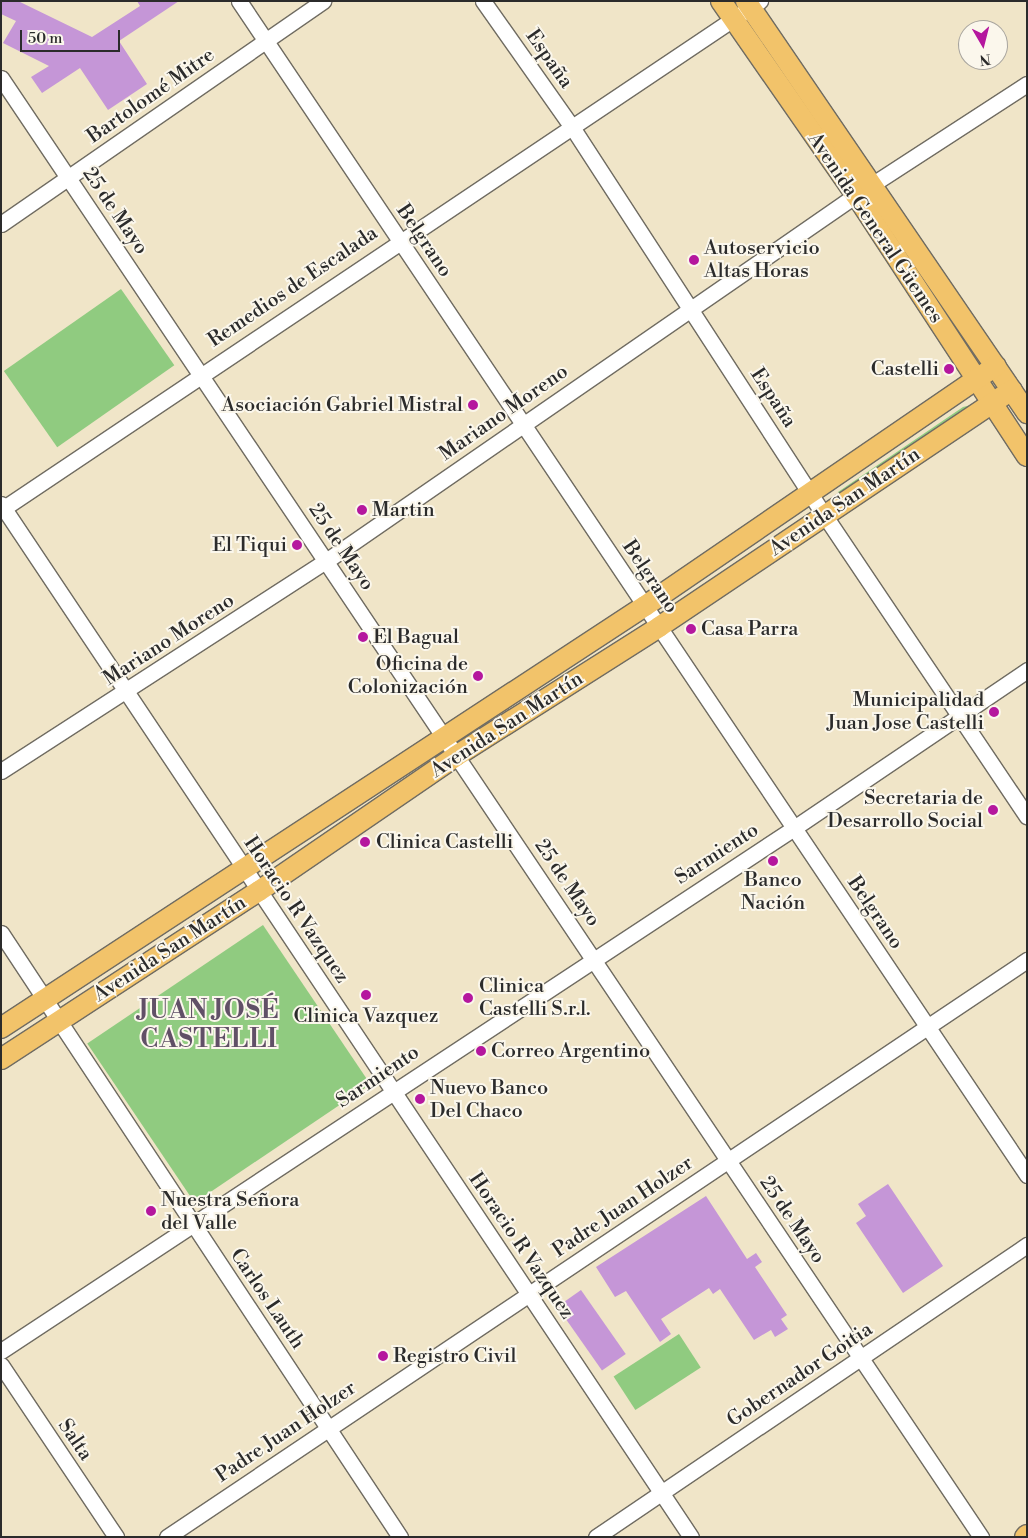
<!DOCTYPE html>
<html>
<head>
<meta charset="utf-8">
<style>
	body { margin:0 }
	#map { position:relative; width:1028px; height:1538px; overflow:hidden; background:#f0e5c8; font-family:"Libre Bodoni",serif }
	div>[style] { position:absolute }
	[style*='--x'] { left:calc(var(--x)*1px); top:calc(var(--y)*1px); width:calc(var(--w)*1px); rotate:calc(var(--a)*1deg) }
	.green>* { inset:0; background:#90cb80; transform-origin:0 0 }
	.building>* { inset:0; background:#c596d7; transform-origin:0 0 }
	.roads { filter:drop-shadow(1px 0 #706c62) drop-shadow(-1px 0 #706c62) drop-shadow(0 1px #706c62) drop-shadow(0 -1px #706c62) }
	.minor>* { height:15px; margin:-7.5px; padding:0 7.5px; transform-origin:7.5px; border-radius:7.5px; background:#fff }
	.major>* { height:20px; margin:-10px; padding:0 10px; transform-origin:10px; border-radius:10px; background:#f2c36a }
	.dots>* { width:14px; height:14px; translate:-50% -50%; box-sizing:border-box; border:2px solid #fbf7ec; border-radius:50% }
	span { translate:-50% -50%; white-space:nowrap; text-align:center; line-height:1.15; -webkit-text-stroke:4px #fbf7ec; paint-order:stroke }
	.street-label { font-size:20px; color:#2b2b2b }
	.poi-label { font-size:20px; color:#2b2b2b }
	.left { translate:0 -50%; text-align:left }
	.right { translate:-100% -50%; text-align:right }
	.district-label { font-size:25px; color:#615067; font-weight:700; letter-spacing:1px }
	.frame { position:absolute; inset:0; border:2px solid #2b2b2b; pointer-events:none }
	.north { position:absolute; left:958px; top:20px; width:50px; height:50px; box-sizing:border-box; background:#fbf7ec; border:1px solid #a8a59f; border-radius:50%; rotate:172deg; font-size:14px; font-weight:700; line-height:20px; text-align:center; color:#2b2b2b }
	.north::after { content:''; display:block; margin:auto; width:18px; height:22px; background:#b5179e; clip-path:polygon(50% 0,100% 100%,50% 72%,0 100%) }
	.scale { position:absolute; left:20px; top:30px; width:100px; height:22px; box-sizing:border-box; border:2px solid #2b2b2b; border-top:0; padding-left:6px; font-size:15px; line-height:18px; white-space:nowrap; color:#2b2b2b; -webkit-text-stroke:4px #fbf7ec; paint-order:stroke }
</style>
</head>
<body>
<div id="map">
	<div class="green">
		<i style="left:121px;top:289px;width:93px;height:143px;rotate:55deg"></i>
		<i style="clip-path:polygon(971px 405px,972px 409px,838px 499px,838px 492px,963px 407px)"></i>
		<i style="left:263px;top:925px;width:192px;height:212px;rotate:56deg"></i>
		<i style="left:679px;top:1334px;width:40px;height:78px;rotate:57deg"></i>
	</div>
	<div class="building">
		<i style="clip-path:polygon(1px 1px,18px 1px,92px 37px,140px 6px,137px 1px,179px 1px,119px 41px,147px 84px,108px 110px,80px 68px,42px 93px,31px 77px,49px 66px,3px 43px,16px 21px,1px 14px)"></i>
		<i style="clip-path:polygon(888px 1184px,943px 1266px,903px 1293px,856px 1223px,866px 1216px,858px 1204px)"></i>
		<i style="clip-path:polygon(706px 1196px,747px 1259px,756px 1253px,762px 1262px,755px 1267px,787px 1315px,781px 1319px,788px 1329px,775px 1337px,771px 1330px,754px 1340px,720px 1289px,713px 1294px,709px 1288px,661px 1319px,671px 1334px,660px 1342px,626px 1291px,615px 1297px,596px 1267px)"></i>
		<i style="left:581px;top:1290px;width:78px;height:29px;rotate:55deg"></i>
	</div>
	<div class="roads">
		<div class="minor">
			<i style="--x:239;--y:1;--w:1414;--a:56.13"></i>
			<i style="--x:483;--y:1;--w:154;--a:54.8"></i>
			<i style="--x:572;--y:127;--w:464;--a:57"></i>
			<i style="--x:825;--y:516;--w:362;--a:56.1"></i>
			<i style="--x:1;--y:78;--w:1758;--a:56.11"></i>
			<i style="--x:1;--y:224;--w:392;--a:-34.7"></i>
			<i style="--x:1;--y:504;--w:1242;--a:56.26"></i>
			<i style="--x:1;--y:510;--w:914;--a:-33.85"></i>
			<i style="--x:1;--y:771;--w:387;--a:-32.9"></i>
			<i style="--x:326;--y:561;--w:644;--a:-34.63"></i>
			<i style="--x:856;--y:195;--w:204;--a:-33"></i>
			<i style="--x:1;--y:933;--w:724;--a:56.55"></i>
			<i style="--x:1;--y:1351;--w:950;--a:-33.41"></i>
			<i style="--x:794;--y:828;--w:282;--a:-34.1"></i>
			<i style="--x:1;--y:1365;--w:207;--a:56.2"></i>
			<i style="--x:167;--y:1537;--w:1036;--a:-33.86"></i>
			<i style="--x:596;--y:1537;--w:521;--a:-34.12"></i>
		</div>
		<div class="major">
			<i style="--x:721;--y:1;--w:236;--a:55.2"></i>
			<i style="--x:856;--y:195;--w:312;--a:56.8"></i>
			<i style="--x:746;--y:1;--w:499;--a:55.7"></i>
			<i style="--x:1;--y:1028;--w:770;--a:-33.24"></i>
			<i style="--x:645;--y:606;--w:425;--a:-34.4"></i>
			<i style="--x:1;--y:1059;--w:308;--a:-33.1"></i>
			<i style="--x:259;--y:891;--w:239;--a:-34.4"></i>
			<i style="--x:456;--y:756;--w:241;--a:-32.4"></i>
			<i style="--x:659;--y:627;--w:425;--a:-33.9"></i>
			<i style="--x:1025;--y:1537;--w:3;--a:-45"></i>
		</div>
	</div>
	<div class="dots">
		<i style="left:694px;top:260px;background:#b5179e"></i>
		<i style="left:949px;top:369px;background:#b5179e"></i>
		<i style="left:473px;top:405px;background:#b5179e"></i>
		<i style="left:362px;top:510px;background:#b5179e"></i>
		<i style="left:297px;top:545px;background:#b5179e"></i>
		<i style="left:691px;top:629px;background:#b5179e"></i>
		<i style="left:363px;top:637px;background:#b5179e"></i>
		<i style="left:478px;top:676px;background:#b5179e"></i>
		<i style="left:994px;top:712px;background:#b5179e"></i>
		<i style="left:993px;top:810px;background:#b5179e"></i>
		<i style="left:365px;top:842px;background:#b5179e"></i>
		<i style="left:773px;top:861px;background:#b5179e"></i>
		<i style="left:366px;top:995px;background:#b5179e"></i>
		<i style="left:468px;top:998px;background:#b5179e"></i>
		<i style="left:481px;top:1051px;background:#b5179e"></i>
		<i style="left:420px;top:1099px;background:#b5179e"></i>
		<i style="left:151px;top:1211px;background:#b5179e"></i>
		<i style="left:383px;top:1356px;background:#b5179e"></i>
	</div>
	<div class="street-label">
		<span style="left:549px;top:59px;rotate:55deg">España</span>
		<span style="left:151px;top:96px;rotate:-35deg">Bartolomé Mitre</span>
		<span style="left:115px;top:211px;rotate:56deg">25 de Mayo</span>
		<span style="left:875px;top:228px;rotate:56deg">Avenida General Güemes</span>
		<span style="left:424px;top:241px;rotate:56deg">Belgrano</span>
		<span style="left:293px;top:287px;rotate:-34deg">Remedios de Escalada</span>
		<span style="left:773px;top:398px;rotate:57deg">España</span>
		<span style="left:504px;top:413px;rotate:-35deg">Mariano Moreno</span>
		<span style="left:845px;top:502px;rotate:-34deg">Avenida San Martín</span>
		<span style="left:341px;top:547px;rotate:56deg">25 de Mayo</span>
		<span style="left:650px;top:577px;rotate:56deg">Belgrano</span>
		<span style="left:169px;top:640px;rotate:-33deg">Mariano Moreno</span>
		<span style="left:507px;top:725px;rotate:-33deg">Avenida San Martín</span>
		<span style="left:717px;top:854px;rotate:-33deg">Sarmiento</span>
		<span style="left:567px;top:883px;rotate:56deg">25 de Mayo</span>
		<span style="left:296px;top:910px;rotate:56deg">Horacio R Vazquez</span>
		<span style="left:875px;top:913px;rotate:56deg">Belgrano</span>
		<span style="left:170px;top:949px;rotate:-33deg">Avenida San Martín</span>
		<span style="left:378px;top:1077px;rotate:-34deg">Sarmiento</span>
		<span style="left:623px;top:1207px;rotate:-34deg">Padre Juan Holzer</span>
		<span style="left:792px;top:1220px;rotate:56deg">25 de Mayo</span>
		<span style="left:521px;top:1246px;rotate:56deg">Horacio R Vazquez</span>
		<span style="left:267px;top:1299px;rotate:56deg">Carlos Lauth</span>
		<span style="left:800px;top:1375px;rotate:-34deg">Gobernador Goitia</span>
		<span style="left:286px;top:1432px;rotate:-34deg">Padre Juan Holzer</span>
		<span style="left:75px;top:1440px;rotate:56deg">Salta</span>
	</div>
	<div class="poi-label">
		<span class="left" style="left:704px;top:260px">Autoservicio<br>Altas Horas</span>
		<span class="right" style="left:939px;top:369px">Castelli</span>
		<span class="right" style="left:463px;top:405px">Asociación Gabriel Mistral</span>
		<span class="left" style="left:372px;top:510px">Martin</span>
		<span class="right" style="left:287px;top:545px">El Tiqui</span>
		<span class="left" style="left:701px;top:629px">Casa Parra</span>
		<span class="left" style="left:373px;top:637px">El Bagual</span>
		<span class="right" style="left:468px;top:676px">Oficina de<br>Colonización</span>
		<span class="right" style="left:984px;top:712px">Municipalidad<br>Juan Jose Castelli</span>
		<span class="right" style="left:983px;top:810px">Secretaria de<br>Desarrollo Social</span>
		<span class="left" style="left:376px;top:842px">Clinica Castelli</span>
		<span style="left:773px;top:892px">Banco<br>Nación</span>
		<span class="left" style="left:479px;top:998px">Clinica<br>Castelli S.r.l.</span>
		<span style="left:366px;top:1016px">Clinica Vazquez</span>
		<span class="left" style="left:491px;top:1051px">Correo Argentino</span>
		<span class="left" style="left:430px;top:1100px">Nuevo Banco<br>Del Chaco</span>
		<span class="left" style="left:161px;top:1212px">Nuestra Señora<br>del Valle</span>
		<span class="left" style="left:393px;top:1356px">Registro Civil</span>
	</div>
	<div class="district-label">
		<span style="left:209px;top:1026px">JUAN JOSÉ<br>CASTELLI</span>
	</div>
	<div class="frame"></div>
	<div class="north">N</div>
	<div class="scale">50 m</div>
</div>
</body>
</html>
